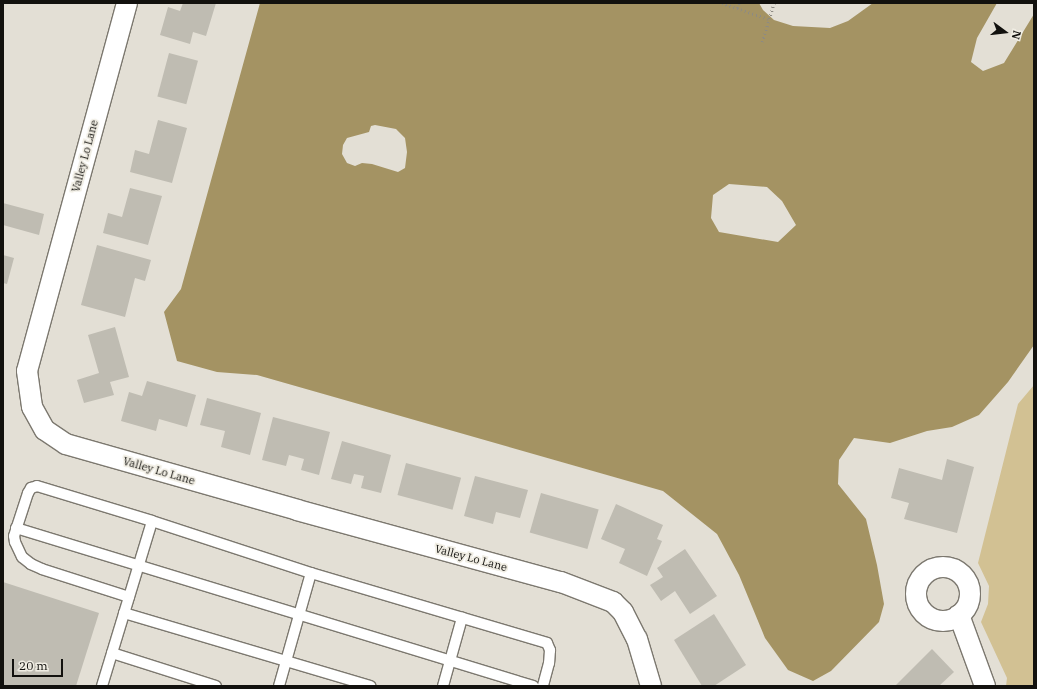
<!DOCTYPE html>
<html>
<head>
<meta charset="utf-8">
<style>
	body { margin:0 }
	#map { position:relative; width:1037px; height:689px; overflow:hidden; background:#e3dfd5; font-family:"IBM Plex Serif",serif }
	div>[style] { position:absolute }
	[style*='--x'] { left:calc(var(--x)*1px); top:calc(var(--y)*1px); width:calc(var(--w)*1px); rotate:calc(var(--a)*1deg) }
	.green>* { inset:0; background:#d2c193 }
	.water>* { inset:0; background:#a49363 }
	.building>* { inset:0; background:#bfbcb2; transform-origin:0 0 }
	.path>* { height:2.5px; margin-top:-1.25px; transform-origin:0; background:repeating-linear-gradient(90deg,#8d8a83 0 1px,transparent 0 4px) }
	.roads { filter:drop-shadow(1px 0 #7c786f) drop-shadow(-1px 0 #7c786f) drop-shadow(0 1px #7c786f) drop-shadow(0 -1px #7c786f) }
	.service>* { height:10px; margin:-5px; padding:0 5px; transform-origin:5px; border-radius:5px; background:#fff }
	.minor>* { height:20px; margin:-10px; padding:0 10px; transform-origin:10px; border-radius:10px; background:#fff }
	.minor>.ring { margin:-10px; padding:0; box-sizing:content-box; background:none; border:20px solid #fff; border-radius:50% }
	span { translate:-50% -50%; white-space:nowrap; text-align:center; line-height:1.15; -webkit-text-stroke:3.5px #f0ede3; paint-order:stroke }
	.street-label { font-size:11px; color:#12110e }
	.frame { position:absolute; inset:0; border:4px solid #12110e; pointer-events:none }
	.north { position:absolute; left:985px; top:12px; width:40px; height:40px; -webkit-text-stroke:3px #f0ede3; paint-order:stroke; rotate:105deg; font-size:11px; font-weight:700; line-height:16px; text-align:center; color:#12110e }
	.north::after { content:''; display:block; margin:auto; width:14px; height:18px; background:#12110e; clip-path:polygon(50% 0,100% 100%,50% 72%,0 100%) }
	.scale { position:absolute; left:12px; top:659px; width:51px; height:18px; box-sizing:border-box; border:2px solid #12110e; border-top:0; padding-left:5px; font-size:12px; line-height:14px; white-space:nowrap; color:#12110e; -webkit-text-stroke:3px #f0ede3; paint-order:stroke }
</style>
</head>
<body>
<div id="map">
	<div class="green">
		<i style="clip-path:polygon(1034px 385px,1034px 686px,1006px 686px,1007px 678px,981px 622px,988px 604px,989px 586px,978px 563px,1018px 404px)"></i>
	</div>
	<div class="water">
		<i style="clip-path:polygon(evenodd,260px 3px,759px 3px,763px 10px,774px 20px,793px 26px,830px 28px,848px 21px,873px 3px,997px 3px,977px 38px,971px 62px,983px 71px,1004px 63px,1034px 14px,1034px 345px,1008px 382px,979px 415px,952px 427px,927px 431px,890px 443px,854px 438px,839px 460px,838px 484px,866px 519px,877px 565px,884px 604px,879px 622px,831px 671px,813px 681px,788px 670px,765px 638px,739px 575px,717px 534px,663px 491px,257px 375px,217px 372px,177px 361px,164px 312px,181px 289px,260px 3px,375px 125px,396px 129px,405px 138px,407px 152px,405px 168px,398px 172px,372px 164px,362px 163px,355px 166px,347px 163px,342px 154px,343px 145px,347px 138px,369px 132px,371px 126px,375px 125px,260px 3px,729px 184px,767px 187px,782px 201px,796px 225px,778px 242px,719px 232px,711px 218px,713px 195px,729px 184px)"></i>
	</div>
	<div class="building">
		<i style="clip-path:polygon(183px 3px,216px 3px,206px 36px,193px 32px,190px 44px,160px 35px,168px 7px,180px 11px)"></i>
		<i style="left:169px;top:53px;width:30px;height:45px;rotate:15deg"></i>
		<i style="clip-path:polygon(158px 120px,187px 128px,172px 183px,130px 172px,135px 150px,149px 154px)"></i>
		<i style="clip-path:polygon(130px 188px,162px 196px,148px 245px,103px 233px,108px 213px,122px 217px)"></i>
		<i style="clip-path:polygon(3px 203px,44px 214px,39px 235px,3px 225px)"></i>
		<i style="clip-path:polygon(97px 245px,151px 260px,145px 281px,135px 278px,125px 317px,81px 305px)"></i>
		<i style="clip-path:polygon(3px 255px,14px 258px,7px 284px,3px 283px)"></i>
		<i style="clip-path:polygon(115px 327px,129px 377px,110px 382px,114px 395px,84px 403px,77px 380px,99px 373px,88px 335px)"></i>
		<i style="clip-path:polygon(147px 381px,196px 395px,187px 427px,159px 419px,156px 431px,121px 421px,129px 392px,142px 396px)"></i>
		<i style="clip-path:polygon(207px 398px,261px 413px,250px 455px,221px 447px,225px 431px,200px 425px)"></i>
		<i style="clip-path:polygon(273px 417px,330px 432px,319px 475px,301px 470px,304px 459px,289px 455px,286px 466px,262px 460px)"></i>
		<i style="clip-path:polygon(342px 441px,391px 455px,381px 493px,361px 488px,364px 476px,354px 474px,351px 484px,331px 479px)"></i>
		<i style="clip-path:polygon(947px 459px,974px 467px,957px 533px,904px 519px,909px 503px,891px 498px,899px 468px,942px 480px)"></i>
		<i style="left:406px;top:463px;width:57px;height:33px;rotate:15deg"></i>
		<i style="clip-path:polygon(475px 476px,528px 490px,520px 518px,496px 512px,493px 524px,464px 516px)"></i>
		<i style="left:541px;top:493px;width:60px;height:41px;rotate:16deg"></i>
		<i style="clip-path:polygon(616px 504px,663px 525px,657px 539px,662px 541px,647px 576px,619px 563px,625px 549px,601px 539px)"></i>
		<i style="clip-path:polygon(685px 549px,717px 596px,690px 614px,675px 591px,661px 601px,650px 585px,663px 577px,657px 568px)"></i>
		<i style="clip-path:polygon(3px 582px,99px 613px,76px 686px,3px 686px)"></i>
		<i style="clip-path:polygon(714px 614px,746px 665px,714px 686px,702px 686px,674px 640px)"></i>
		<i style="clip-path:polygon(932px 649px,954px 672px,939px 686px,895px 686px)"></i>
	</div>
	<div class="path">
		<i style="--x:722;--y:3;--w:50;--a:18.8"></i>
		<i style="--x:737;--y:8;--w:5;--a:-68"></i>
		<i style="--x:762;--y:42;--w:41;--a:-72.9"></i>
	</div>
	<div class="roads">
		<div class="service">
			<i style="--x:16;--y:528;--w:541;--a:16.99"></i>
			<i style="--x:129;--y:597;--w:91;--a:-162.2"></i>
			<i style="--x:42;--y:569;--w:12;--a:-156"></i>
			<i style="--x:31;--y:564;--w:11;--a:-142"></i>
			<i style="--x:22;--y:557;--w:17;--a:-115"></i>
			<i style="--x:15;--y:542;--w:6;--a:-99"></i>
			<i style="--x:14;--y:536;--w:45;--a:-72"></i>
			<i style="--x:28;--y:493;--w:6;--a:-59"></i>
			<i style="--x:31;--y:488;--w:6;--a:-18"></i>
			<i style="--x:37;--y:486;--w:120;--a:16.9"></i>
			<i style="--x:152;--y:521;--w:167;--a:18.1"></i>
			<i style="--x:311;--y:573;--w:246;--a:16.5"></i>
			<i style="--x:547;--y:643;--w:8;--a:67"></i>
			<i style="--x:550;--y:650;--w:13;--a:94"></i>
			<i style="--x:549;--y:663;--w:24;--a:105"></i>
			<i style="--x:124;--y:613;--w:257;--a:16.5"></i>
			<i style="--x:112;--y:653;--w:109;--a:17.6"></i>
			<i style="--x:102;--y:686;--w:172;--a:-73.1"></i>
			<i style="--x:279;--y:686;--w:117;--a:-74.2"></i>
			<i style="--x:443;--y:686;--w:71;--a:-74.4"></i>
		</div>
		<div class="minor">
			<i style="--x:127;--y:3;--w:381;--a:105.2"></i>
			<i style="--x:27;--y:371;--w:36;--a:82"></i>
			<i style="--x:32;--y:407;--w:26;--a:61"></i>
			<i style="--x:45;--y:430;--w:25;--a:34"></i>
			<i style="--x:66;--y:444;--w:240;--a:15.9"></i>
			<i style="--x:297;--y:510;--w:274;--a:15.3"></i>
			<i style="--x:561;--y:582;--w:56;--a:21"></i>
			<i style="--x:613;--y:602;--w:14;--a:45"></i>
			<i style="--x:623;--y:612;--w:30;--a:63"></i>
			<i style="--x:637;--y:639;--w:49;--a:73.4"></i>
			<i class="ring" style="left:916px;top:567px;width:34px;height:34px"></i>
			<i style="--x:959;--y:615;--w:76;--a:69.9"></i>
		</div>
	</div>
	<div class="street-label">
		<span style="left:85px;top:156px;rotate:-75deg">Valley Lo Lane</span>
		<span style="left:159px;top:471px;rotate:16deg">Valley Lo Lane</span>
		<span style="left:471px;top:558px;rotate:15deg">Valley Lo Lane</span>
	</div>
	<div class="frame"></div>
	<div class="north">N</div>
	<div class="scale">20 m</div>
</div>
</body>
</html>
